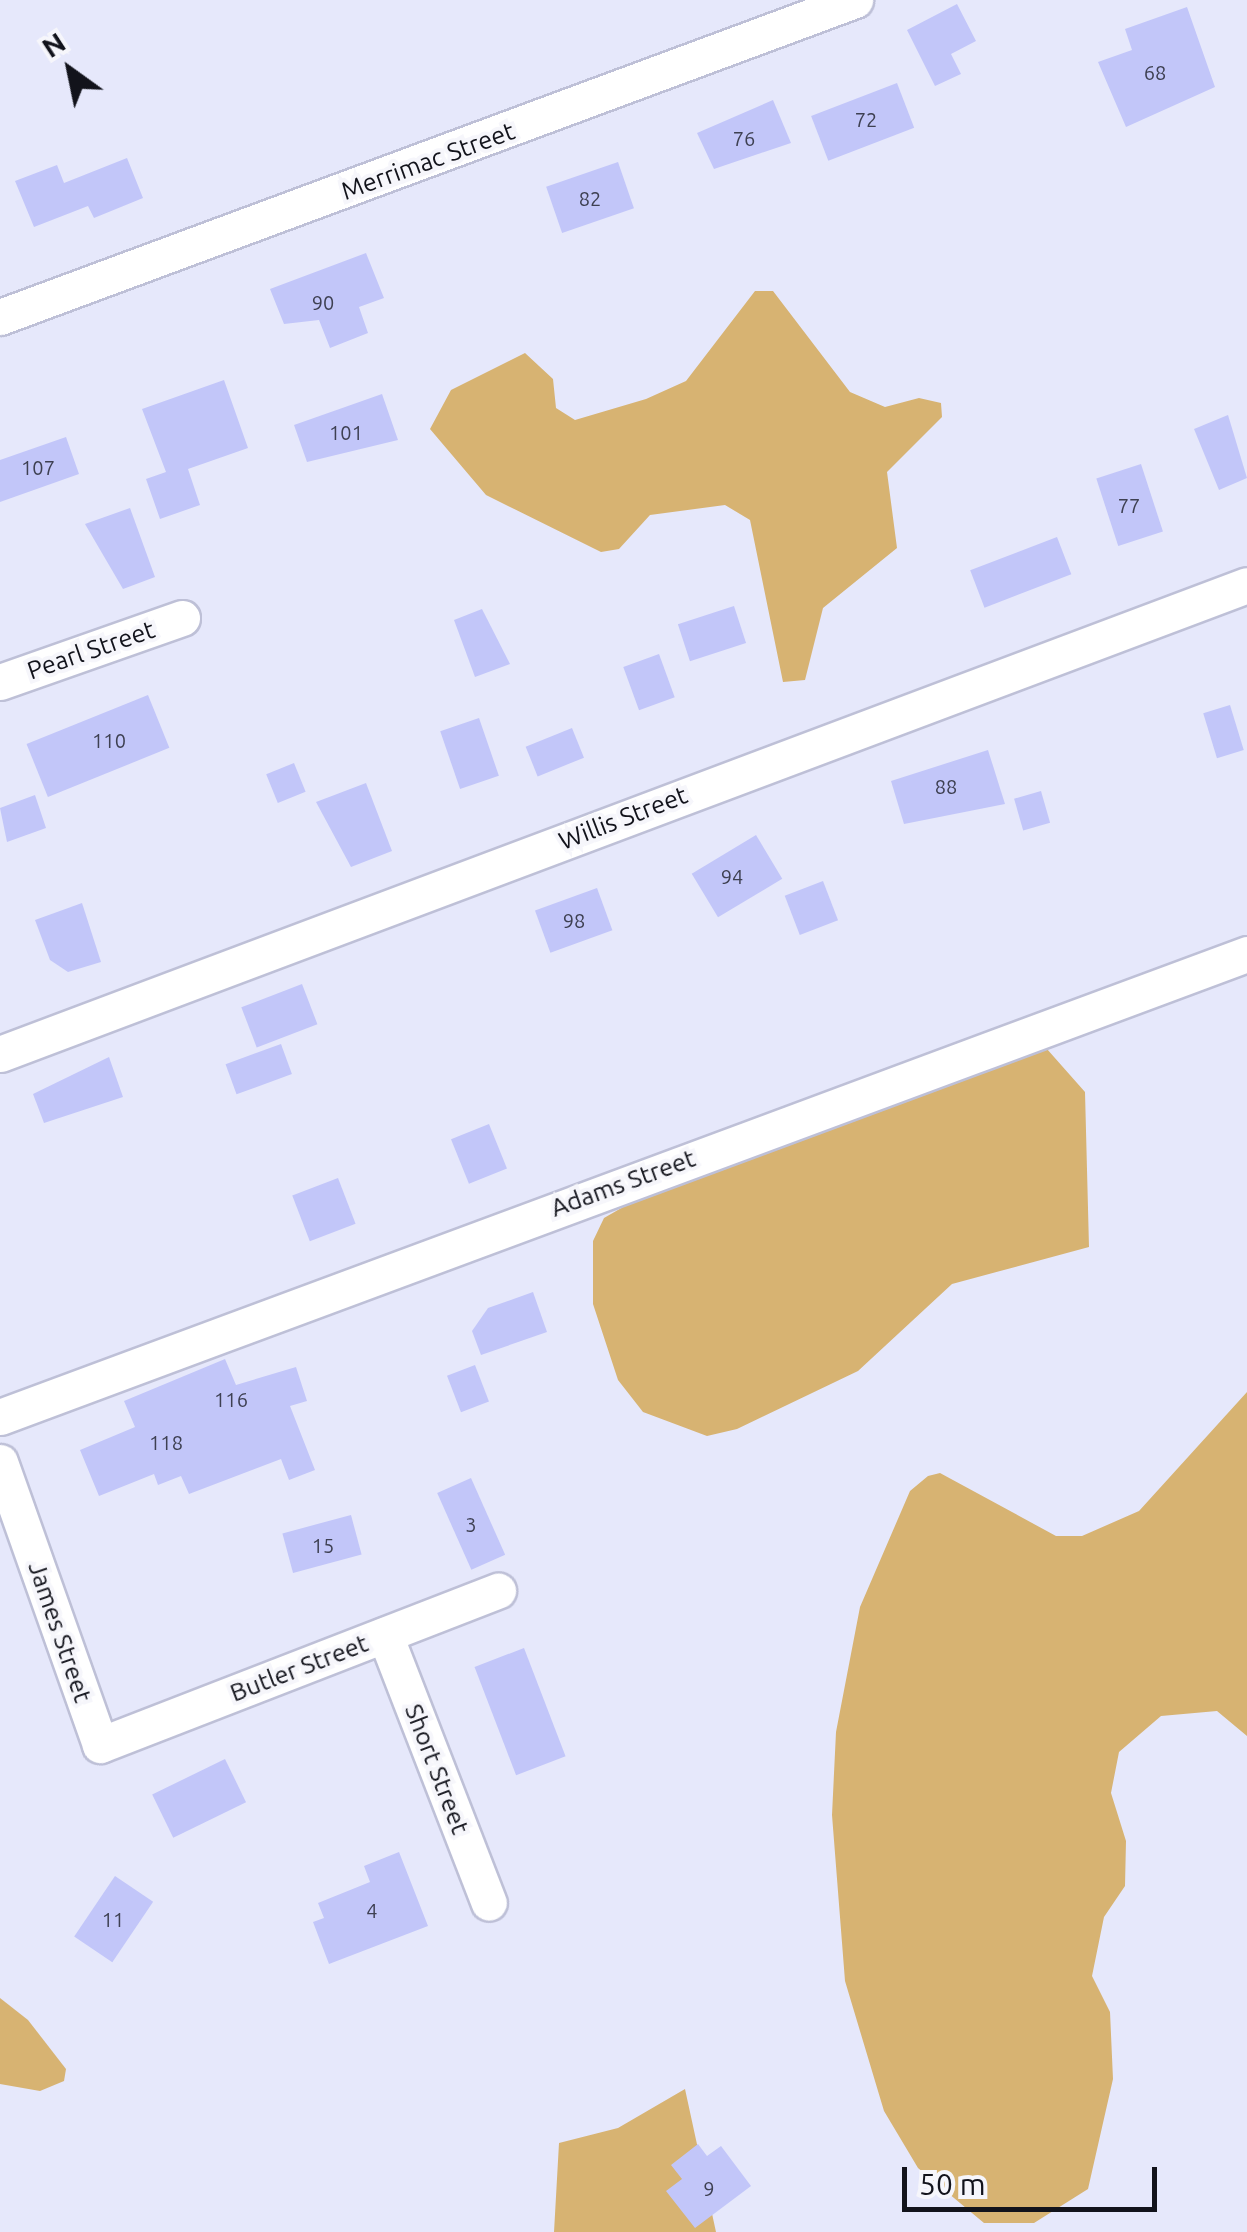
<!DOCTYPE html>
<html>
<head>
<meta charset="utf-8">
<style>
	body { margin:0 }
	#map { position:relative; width:1247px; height:2232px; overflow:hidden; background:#e6e8fb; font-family:Ubuntu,sans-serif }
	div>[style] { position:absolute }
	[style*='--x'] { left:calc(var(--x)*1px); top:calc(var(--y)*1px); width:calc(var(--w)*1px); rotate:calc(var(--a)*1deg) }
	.green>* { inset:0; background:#d7b372 }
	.building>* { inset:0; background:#c2c6f9; transform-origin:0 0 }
	.roads { filter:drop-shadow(2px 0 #bec0d7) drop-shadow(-2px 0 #bec0d7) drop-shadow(0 2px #bec0d7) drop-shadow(0 -2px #bec0d7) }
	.minor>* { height:35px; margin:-17.5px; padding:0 17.5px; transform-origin:17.5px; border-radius:17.5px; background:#fff }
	span { translate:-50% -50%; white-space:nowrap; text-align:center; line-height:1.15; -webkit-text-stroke:8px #f6f6fb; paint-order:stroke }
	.number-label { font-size:20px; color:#3e4052 }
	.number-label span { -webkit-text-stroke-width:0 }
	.street-label { font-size:25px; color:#12131b }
	.north { position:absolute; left:20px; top:20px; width:100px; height:100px; -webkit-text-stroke:8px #f6f6fb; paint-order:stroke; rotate:327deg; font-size:28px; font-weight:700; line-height:40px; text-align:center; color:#12131b }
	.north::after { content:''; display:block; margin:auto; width:35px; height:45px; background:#12131b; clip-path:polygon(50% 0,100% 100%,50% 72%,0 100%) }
	.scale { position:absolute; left:902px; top:2167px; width:255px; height:45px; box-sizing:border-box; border:5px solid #12131b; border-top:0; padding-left:12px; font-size:30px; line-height:35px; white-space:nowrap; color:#12131b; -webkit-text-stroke:8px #f6f6fb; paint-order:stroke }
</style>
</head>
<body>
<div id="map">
	<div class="green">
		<i style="clip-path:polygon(755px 291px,773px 291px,850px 392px,885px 407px,919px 398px,941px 403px,942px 417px,887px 472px,897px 548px,823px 608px,805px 680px,783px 682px,750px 520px,725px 505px,650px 515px,619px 549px,601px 552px,486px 495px,430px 429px,451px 390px,525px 353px,553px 379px,556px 408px,575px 420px,646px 399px,686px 381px)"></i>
		<i style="clip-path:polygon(1039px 1040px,1085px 1092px,1089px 1247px,952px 1284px,858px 1371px,737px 1429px,707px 1436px,643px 1412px,618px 1380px,593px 1304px,593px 1241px,604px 1218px,698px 1164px)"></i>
		<i style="clip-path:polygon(1247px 1392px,1247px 1736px,1217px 1711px,1161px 1716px,1119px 1752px,1111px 1793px,1126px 1841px,1125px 1886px,1104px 1917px,1092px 1976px,1110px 2012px,1113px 2079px,1088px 2189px,1034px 2223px,984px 2223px,918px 2168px,884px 2111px,845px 1981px,832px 1815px,836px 1732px,860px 1607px,910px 1491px,928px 1476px,940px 1473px,1056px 1536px,1082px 1536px,1139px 1511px)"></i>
		<i style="clip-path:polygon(0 1998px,28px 2020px,66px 2069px,64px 2081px,40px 2091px,0 2084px)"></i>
		<i style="clip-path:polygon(685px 2089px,716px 2232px,554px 2232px,559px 2143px,618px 2128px)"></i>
	</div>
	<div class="building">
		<i style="clip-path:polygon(957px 4px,976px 41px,951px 54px,961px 74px,935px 86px,907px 30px)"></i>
		<i style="clip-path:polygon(1187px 7px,1215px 87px,1126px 127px,1098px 62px,1132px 50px,1125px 29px)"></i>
		<i style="left:897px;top:83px;width:48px;height:92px;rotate:69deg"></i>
		<i style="clip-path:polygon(773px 100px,791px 143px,714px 169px,697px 133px)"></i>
		<i style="clip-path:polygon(127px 158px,143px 198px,94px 218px,88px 206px,34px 227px,15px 181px,57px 165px,64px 183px)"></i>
		<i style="left:618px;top:162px;width:49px;height:76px;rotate:71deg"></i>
		<i style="clip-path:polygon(366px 253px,384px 298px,359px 307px,368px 333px,330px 348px,319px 320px,284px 324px,270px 289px)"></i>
		<i style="clip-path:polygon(224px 380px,248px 448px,188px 469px,200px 505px,160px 519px,146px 479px,166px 472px,142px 409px)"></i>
		<i style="clip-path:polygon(382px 394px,398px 440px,307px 462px,294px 425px)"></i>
		<i style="clip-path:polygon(1228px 415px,1247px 478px,1219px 490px,1194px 429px)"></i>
		<i style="clip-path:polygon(66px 437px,79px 474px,0 502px,0 460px)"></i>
		<i style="left:1141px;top:464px;width:71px;height:47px;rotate:72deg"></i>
		<i style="clip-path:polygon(130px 508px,155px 577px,123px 589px,85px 524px)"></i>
		<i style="left:1057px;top:537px;width:40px;height:93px;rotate:69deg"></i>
		<i style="left:734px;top:606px;width:39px;height:59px;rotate:72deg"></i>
		<i style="clip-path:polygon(482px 609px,510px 664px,475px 677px,454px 620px)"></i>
		<i style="left:659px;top:654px;width:46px;height:38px;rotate:70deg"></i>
		<i style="left:148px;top:695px;width:57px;height:131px;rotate:68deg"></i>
		<i style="left:1230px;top:705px;width:47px;height:28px;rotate:73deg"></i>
		<i style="left:479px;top:718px;width:61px;height:41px;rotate:71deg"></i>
		<i style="left:572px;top:728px;width:32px;height:50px;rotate:68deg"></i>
		<i style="clip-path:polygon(988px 750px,1005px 804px,904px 824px,891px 781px)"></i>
		<i style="left:294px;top:763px;width:31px;height:30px;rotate:68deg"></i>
		<i style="clip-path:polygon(366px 783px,392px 851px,351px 867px,316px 802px)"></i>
		<i style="left:1041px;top:791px;width:33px;height:28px;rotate:74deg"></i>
		<i style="clip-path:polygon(35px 795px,46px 828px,7px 842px,0 808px)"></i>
		<i style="left:756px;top:835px;width:51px;height:75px;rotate:59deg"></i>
		<i style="left:823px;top:881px;width:42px;height:41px;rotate:69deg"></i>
		<i style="left:597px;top:888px;width:45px;height:66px;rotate:70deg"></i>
		<i style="clip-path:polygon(82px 903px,101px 962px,68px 972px,50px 960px,35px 920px)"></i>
		<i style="left:302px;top:984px;width:43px;height:65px;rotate:69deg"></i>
		<i style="left:281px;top:1044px;width:32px;height:59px;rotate:70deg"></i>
		<i style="clip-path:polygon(109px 1057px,123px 1097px,44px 1123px,33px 1094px)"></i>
		<i style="left:489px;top:1124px;width:48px;height:41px;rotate:68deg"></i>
		<i style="left:338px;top:1178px;width:49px;height:49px;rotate:69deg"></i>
		<i style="clip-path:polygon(533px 1292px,547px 1332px,481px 1355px,472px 1331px,488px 1308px)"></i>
		<i style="clip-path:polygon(225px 1359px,236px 1385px,296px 1367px,307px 1401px,290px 1406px,315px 1470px,289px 1480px,281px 1459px,189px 1494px,181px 1476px,158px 1485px,154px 1474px,99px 1496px,80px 1450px,135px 1427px,124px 1401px)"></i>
		<i style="left:475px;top:1365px;width:39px;height:30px;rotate:69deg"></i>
		<i style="left:471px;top:1478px;width:84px;height:37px;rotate:66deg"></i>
		<i style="left:351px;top:1515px;width:41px;height:71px;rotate:75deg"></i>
		<i style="left:524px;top:1648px;width:116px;height:53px;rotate:69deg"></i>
		<i style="left:225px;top:1759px;width:48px;height:81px;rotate:64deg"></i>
		<i style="clip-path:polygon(399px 1852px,428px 1926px,329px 1964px,313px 1922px,324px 1918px,318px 1903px,370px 1882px,364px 1866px)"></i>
		<i style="left:115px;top:1876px;width:46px;height:73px;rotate:34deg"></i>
		<i style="clip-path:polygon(698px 2144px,707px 2156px,721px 2146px,751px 2186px,695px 2228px,666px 2191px,682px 2179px,671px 2165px)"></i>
	</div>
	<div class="roads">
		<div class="minor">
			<i style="--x:0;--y:317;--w:912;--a:-20.34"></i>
			<i style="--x:0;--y:682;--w:193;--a:-19.4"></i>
			<i style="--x:0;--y:1054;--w:1332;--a:-20.61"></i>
			<i style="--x:0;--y:1417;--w:1330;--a:-20.37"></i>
			<i style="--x:0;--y:1462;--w:300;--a:70.5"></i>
			<i style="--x:100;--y:1745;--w:427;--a:-21.2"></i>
			<i style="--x:385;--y:1635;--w:287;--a:68.8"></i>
		</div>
	</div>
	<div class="number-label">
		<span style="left:1155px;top:72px">68</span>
		<span style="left:866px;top:119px">72</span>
		<span style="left:744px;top:138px">76</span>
		<span style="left:590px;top:198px">82</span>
		<span style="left:323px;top:302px">90</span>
		<span style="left:346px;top:432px">101</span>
		<span style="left:38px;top:467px">107</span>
		<span style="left:1129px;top:505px">77</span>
		<span style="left:109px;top:740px">110</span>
		<span style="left:946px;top:786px">88</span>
		<span style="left:732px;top:876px">94</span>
		<span style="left:574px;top:920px">98</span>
		<span style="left:231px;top:1399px">116</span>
		<span style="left:166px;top:1442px">118</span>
		<span style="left:471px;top:1524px">3</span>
		<span style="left:323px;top:1545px">15</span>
		<span style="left:372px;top:1910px">4</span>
		<span style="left:113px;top:1919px">11</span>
		<span style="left:709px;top:2188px">9</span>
	</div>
	<div class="street-label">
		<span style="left:428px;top:161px;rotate:-20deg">Merrimac Street</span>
		<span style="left:91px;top:650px;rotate:-19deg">Pearl Street</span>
		<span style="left:623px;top:818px;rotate:-21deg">Willis Street</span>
		<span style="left:623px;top:1183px;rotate:-20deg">Adams Street</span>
		<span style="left:60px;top:1632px;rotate:71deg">James Street</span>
		<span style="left:299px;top:1668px;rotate:-21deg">Butler Street</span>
		<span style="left:437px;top:1769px;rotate:69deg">Short Street</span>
	</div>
	<div class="north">N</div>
	<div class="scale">50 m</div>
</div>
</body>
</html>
